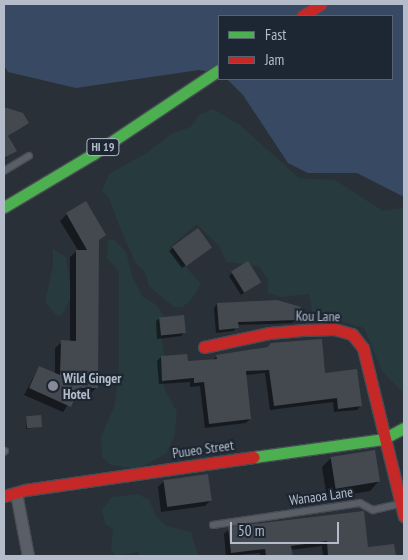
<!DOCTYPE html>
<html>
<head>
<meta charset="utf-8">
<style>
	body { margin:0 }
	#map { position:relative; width:408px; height:560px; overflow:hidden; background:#2a3038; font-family:"PT Sans Narrow",sans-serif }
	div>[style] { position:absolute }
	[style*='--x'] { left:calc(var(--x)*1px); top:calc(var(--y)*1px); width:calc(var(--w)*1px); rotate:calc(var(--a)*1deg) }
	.green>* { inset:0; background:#273a3e }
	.water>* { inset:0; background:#384963 }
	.shadow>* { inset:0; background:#0007 }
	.building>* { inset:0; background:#444950; transform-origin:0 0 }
	.roads { filter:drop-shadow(1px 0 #484c53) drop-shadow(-1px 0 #484c53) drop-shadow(0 1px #484c53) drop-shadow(0 -1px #484c53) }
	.lane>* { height:5.5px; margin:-2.75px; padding:0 2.75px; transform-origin:2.75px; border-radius:2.75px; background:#5a5e66 }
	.street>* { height:11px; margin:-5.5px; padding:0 5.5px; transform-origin:5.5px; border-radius:5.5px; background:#5a5e66 }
	.fast>* { height:11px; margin:-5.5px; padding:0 5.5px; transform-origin:5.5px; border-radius:5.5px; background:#4caf50 }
	.jam>* { height:11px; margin:-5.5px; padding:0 5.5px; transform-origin:5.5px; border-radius:5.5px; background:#c62828 }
	.dots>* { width:14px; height:14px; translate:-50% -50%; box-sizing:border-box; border:2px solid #1d2633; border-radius:50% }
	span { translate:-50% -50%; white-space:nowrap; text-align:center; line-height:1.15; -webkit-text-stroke:4.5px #1d2633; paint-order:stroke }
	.shield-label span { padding:1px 4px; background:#1d2633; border:1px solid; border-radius:4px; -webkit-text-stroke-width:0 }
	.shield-label { font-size:12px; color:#b4bcc9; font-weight:700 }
	.street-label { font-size:14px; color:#b4bcc9 }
	.poi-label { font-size:14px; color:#b4bcc9; font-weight:700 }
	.left { translate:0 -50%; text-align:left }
	.frame { position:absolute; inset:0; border:5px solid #b4bcc9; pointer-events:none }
	.legend { position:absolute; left:218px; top:15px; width:175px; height:65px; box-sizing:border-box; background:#1d2633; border:1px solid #59626f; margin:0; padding:6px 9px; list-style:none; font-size:15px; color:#b4bcc9 }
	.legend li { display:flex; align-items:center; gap:10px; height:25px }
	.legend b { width:25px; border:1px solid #59626f }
	.scale { position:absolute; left:230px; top:522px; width:109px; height:22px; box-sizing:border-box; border:2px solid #b4bcc9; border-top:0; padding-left:6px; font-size:15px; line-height:18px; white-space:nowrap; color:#b4bcc9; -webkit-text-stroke:4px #1d2633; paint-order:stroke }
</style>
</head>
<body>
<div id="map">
	<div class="green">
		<i style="clip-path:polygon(213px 109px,241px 126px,299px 178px,335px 180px,383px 211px,404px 208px,404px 393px,382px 371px,364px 328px,339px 321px,314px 323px,309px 294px,281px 297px,268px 293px,268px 280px,259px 266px,227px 262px,219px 246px,197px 224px,169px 248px,201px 284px,190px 301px,182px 307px,174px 307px,149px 286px,145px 272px,136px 264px,119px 225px,110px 200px,102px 191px,109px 174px,148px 152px,171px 134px,191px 127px,199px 115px)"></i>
		<i style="clip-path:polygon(113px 239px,126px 252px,132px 276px,143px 297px,155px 304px,164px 316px,161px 334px,165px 360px,164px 388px,177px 412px,174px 437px,166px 454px,138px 469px,111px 465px,102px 457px,101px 437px,115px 405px,119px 367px,119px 271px,107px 258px,108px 240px)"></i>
		<i style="clip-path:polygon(53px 249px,66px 257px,72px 295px,62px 315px,57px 316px,45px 302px,53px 266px)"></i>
		<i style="clip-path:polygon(138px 494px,149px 500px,156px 516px,166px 526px,191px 532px,198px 556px,140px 556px,138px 552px,116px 556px,111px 549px,113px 529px,105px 524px,102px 509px,112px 497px)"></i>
	</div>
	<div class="water">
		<i style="clip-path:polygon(4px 4px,404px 4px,404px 197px,357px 173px,308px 173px,288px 163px,243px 95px,227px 79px,392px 79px,392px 16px,219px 16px,219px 73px,199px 70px,76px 88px,8px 72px,4px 66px)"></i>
	</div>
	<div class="shadow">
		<i style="clip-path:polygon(4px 108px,22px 114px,27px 123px,7px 137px,15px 151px,4px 159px)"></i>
		<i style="clip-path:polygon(67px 214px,104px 235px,97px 242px,97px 387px,91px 393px,75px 394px,63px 412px,24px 395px,39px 367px,55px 374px,55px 348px,62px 342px,70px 342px,70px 257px,78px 250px,60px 221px)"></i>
		<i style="clip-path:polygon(173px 248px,207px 250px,182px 268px,169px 251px)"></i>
		<i style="clip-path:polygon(232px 273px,256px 285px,241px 295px,229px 276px)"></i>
		<i style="clip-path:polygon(277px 301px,296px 320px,292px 323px,237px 325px,234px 331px,216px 333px,214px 308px,217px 304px)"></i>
		<i style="clip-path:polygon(160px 318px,184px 333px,181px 336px,157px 339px,156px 321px)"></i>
		<i style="clip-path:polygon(217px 356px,324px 375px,361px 405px,357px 410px,334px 412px,333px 402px,270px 410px,265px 373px,245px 375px,250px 419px,246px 423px,205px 428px,200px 386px,190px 387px,190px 382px,159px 384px,157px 361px,161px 357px,187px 363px,213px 360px)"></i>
		<i style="clip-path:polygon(27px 417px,41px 426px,26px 429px)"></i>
		<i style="clip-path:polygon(331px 458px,379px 481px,370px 491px,327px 498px,322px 467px)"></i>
		<i style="clip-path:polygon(163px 482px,210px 501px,205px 506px,161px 512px,158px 487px)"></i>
		<i style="clip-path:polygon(363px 512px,367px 548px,393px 546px,395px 556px,323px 556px,322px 546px,290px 550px,292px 556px,260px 556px,260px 553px,226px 556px,224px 534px,229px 529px)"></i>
	</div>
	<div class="building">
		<i style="clip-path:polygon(4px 107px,23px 113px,29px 123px,8px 136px,17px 151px,4px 158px)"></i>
		<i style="clip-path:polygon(86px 201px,106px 235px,99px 240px,98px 388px,79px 388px,71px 407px,29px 388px,39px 366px,60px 375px,61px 340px,76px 341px,76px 250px,87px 250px,66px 213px)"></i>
		<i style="left:198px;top:228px;width:24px;height:32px;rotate:54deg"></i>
		<i style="left:248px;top:261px;width:25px;height:20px;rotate:58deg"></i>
		<i style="clip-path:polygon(277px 300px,301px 307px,297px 320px,238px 322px,239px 328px,219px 330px,217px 303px)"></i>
		<i style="left:184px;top:315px;width:18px;height:25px;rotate:84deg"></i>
		<i style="clip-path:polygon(322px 339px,325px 373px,357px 369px,362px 406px,338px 409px,337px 398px,274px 406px,269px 370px,246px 371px,251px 419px,209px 424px,204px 382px,194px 383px,194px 378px,162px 381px,161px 356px,187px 354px,188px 361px,217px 359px,216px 355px,268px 347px,271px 343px)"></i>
		<i style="left:41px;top:415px;width:12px;height:15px;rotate:85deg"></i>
		<i style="left:375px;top:450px;width:32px;height:45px;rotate:81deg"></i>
		<i style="left:208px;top:474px;width:27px;height:45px;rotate:82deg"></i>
		<i style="clip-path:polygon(364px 511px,368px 547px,394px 544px,396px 556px,328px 556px,327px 541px,291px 546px,293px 556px,266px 556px,265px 549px,231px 553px,228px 527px)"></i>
	</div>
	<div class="roads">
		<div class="lane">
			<i style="--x:4;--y:171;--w:29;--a:-31"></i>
			<i style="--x:4;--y:452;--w:1;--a:-45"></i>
			<i style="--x:213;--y:525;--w:149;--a:-8.5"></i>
			<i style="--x:360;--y:503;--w:15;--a:28"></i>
			<i style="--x:373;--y:510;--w:27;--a:-13"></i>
		</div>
		<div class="street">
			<i style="--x:16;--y:493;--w:64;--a:79.2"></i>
		</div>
		<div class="fast">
			<i style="--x:4;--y:207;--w:104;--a:-30.8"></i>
			<i style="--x:93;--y:154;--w:151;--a:-33.7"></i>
			<i style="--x:254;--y:457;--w:130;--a:-7.9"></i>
			<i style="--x:383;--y:439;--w:24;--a:-28"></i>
		</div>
		<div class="jam">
			<i style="--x:302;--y:16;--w:22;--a:-32"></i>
			<i style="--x:204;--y:347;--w:66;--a:-12.2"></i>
			<i style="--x:269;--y:333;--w:33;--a:-5"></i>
			<i style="--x:302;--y:330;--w:32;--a:-2"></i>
			<i style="--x:334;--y:329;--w:19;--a:16"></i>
			<i style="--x:352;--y:334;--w:18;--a:52"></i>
			<i style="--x:363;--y:348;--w:173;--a:76.3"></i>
			<i style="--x:4;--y:496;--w:22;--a:-16"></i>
			<i style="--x:25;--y:490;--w:231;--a:-8.2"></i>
		</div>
	</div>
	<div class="dots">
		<i style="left:53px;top:386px;background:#848b96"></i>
	</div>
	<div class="shield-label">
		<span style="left:103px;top:147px">HI 19</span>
	</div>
	<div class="street-label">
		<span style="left:318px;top:316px;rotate:1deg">Kou Lane</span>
		<span style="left:203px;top:449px;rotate:-8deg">Puueo Street</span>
		<span style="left:321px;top:496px;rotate:-8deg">Wanaoa Lane</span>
	</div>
	<div class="poi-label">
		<span class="left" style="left:63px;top:386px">Wild Ginger<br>Hotel</span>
	</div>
	<div class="frame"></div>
	<ul class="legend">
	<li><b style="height:6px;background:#4caf50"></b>Fast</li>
	<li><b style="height:6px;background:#c62828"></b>Jam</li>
	</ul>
	<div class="scale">50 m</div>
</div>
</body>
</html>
